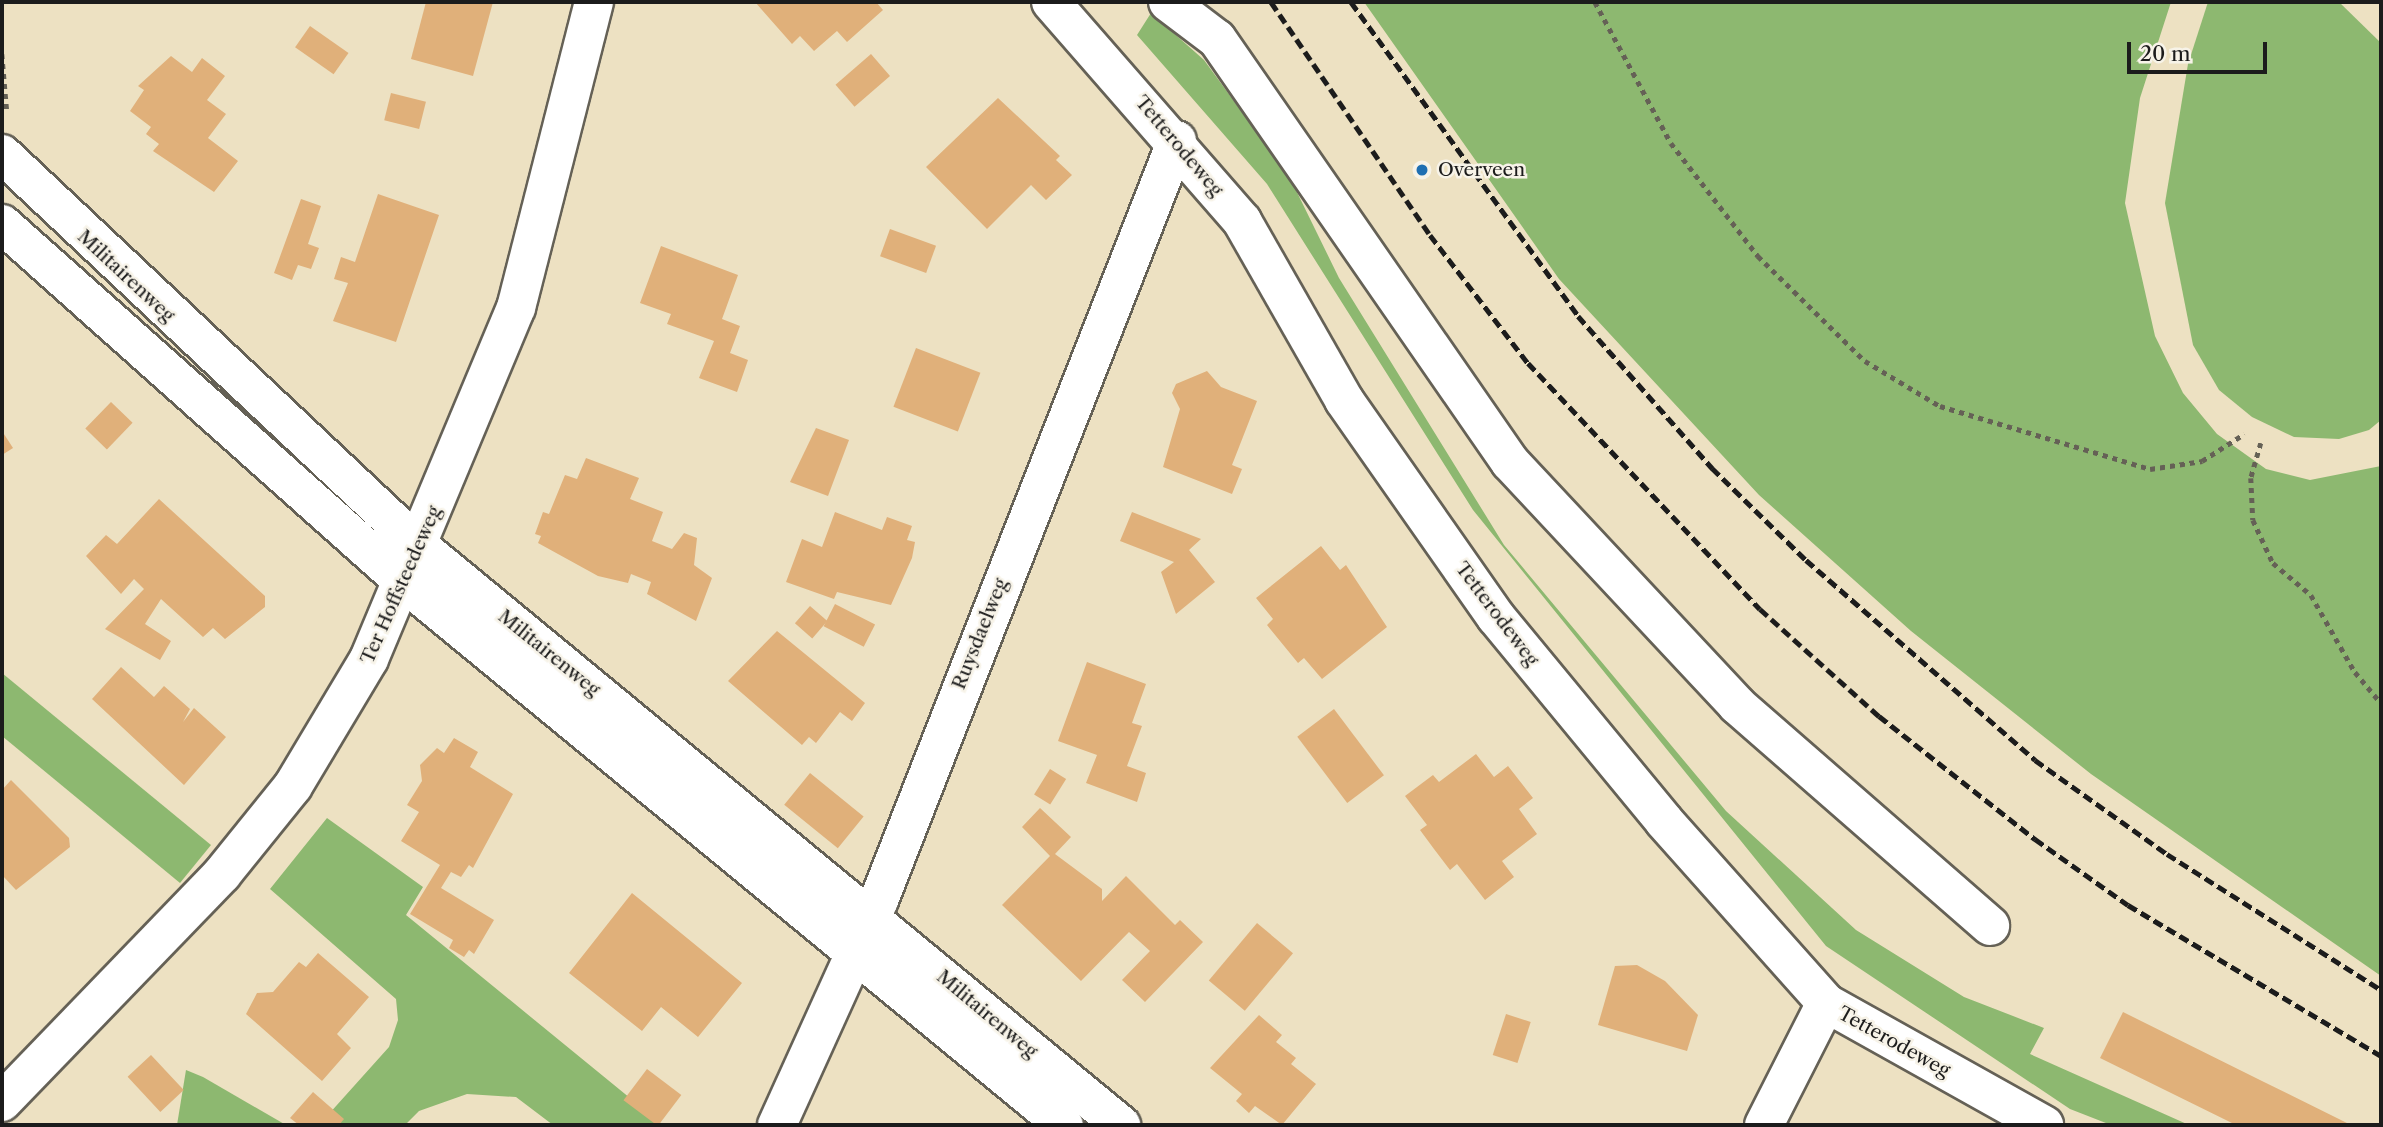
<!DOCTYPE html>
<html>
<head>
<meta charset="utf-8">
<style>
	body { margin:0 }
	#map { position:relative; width:2383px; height:1127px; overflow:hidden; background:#ede1c2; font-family:"Libre Caslon Text",serif }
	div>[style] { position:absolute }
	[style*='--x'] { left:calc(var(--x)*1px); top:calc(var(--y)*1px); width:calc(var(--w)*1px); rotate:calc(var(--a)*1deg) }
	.forest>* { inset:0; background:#8db870 }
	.building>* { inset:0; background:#e0b07a; transform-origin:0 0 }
	.path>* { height:4.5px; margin-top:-2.25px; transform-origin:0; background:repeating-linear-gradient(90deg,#656156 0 5px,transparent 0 10px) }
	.roads { filter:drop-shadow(2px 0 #656156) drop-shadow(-2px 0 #656156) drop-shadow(0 2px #656156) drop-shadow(0 -2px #656156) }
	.minor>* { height:38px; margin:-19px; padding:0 19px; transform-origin:19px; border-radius:19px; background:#fff }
	.major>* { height:38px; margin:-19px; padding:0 19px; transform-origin:19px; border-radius:19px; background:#fff }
	.rail>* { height:5px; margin-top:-2.5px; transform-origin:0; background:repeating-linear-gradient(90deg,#1c1c1c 0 10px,transparent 0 15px) }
	.dots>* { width:19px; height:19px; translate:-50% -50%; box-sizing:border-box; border:4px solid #f7f3e8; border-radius:50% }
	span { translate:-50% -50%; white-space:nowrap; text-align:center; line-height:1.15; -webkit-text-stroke:5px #f7f3e8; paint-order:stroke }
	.street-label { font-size:19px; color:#1c1c1c }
	.poi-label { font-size:19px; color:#1c1c1c }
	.left { translate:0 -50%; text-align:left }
	.frame { position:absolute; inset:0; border:4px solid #1c1c1c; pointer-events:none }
	.scale { position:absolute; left:2127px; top:42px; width:140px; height:32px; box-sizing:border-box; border:4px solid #1c1c1c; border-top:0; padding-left:9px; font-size:21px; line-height:24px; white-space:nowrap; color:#1c1c1c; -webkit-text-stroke:5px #f7f3e8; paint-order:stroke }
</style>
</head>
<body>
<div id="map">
	<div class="forest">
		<i style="clip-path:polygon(1364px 2px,2171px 2px,2140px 98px,2125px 203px,2155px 336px,2183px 393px,2217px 434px,2266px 469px,2310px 480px,2381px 466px,2381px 976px,2091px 774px,1911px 631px,1759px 495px,1559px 279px)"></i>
		<i style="clip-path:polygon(2208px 2px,2339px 2px,2381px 43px,2381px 420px,2369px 430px,2339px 439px,2294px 437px,2252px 417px,2219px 390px,2193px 345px,2165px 203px,2188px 64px)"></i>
		<i style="clip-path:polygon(1151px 13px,1204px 60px,1290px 178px,1339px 278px,1504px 545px,1726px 811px,1856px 930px,1964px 997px,2044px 1028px,2030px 1054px,2189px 1125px,2111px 1125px,2070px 1109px,1826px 946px,1473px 510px,1267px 184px,1137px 35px)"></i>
		<i style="clip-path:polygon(2px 673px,211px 845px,180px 883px,2px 736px)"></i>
		<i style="clip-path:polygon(327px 818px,423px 887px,406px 915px,663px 1125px,553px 1125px,516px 1097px,467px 1094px,419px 1111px,405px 1125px,319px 1125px,389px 1047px,398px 1020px,396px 999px,270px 889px)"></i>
		<i style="clip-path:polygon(186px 1070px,203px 1077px,286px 1125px,177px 1125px)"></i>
	</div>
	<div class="building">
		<i style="clip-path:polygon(426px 2px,493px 2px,473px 76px,411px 59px)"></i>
		<i style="clip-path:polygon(755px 2px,876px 2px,883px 10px,847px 42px,837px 31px,814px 51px,800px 36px,792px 44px)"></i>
		<i style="left:310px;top:26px;width:47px;height:26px;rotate:35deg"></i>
		<i style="left:871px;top:54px;width:29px;height:47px;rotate:49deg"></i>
		<i style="clip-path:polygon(171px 56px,192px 72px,202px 58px,225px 76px,207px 100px,226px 114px,208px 138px,238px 161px,214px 192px,153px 151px,159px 144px,146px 134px,151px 127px,130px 111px,144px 90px,138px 86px)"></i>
		<i style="left:391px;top:93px;width:36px;height:28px;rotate:14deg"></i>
		<i style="clip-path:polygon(998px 98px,1060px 156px,1056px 160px,1072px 175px,1046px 200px,1031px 185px,987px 229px,926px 167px)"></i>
		<i style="clip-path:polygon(378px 194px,439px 215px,396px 342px,333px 321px,348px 283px,334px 279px,341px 257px,355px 262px)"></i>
		<i style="clip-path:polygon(301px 199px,321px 206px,308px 244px,319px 248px,311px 269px,298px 265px,292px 280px,274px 273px)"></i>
		<i style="left:890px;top:229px;width:49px;height:29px;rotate:20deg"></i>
		<i style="clip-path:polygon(661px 246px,738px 275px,722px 319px,740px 326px,730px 353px,748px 360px,737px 392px,699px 378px,714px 341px,667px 324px,671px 314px,640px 303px)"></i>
		<i style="left:916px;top:348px;width:69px;height:63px;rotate:21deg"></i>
		<i style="clip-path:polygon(1207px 371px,1221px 387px,1257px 401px,1232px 465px,1242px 469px,1232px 494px,1163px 467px,1180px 409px,1172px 393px,1176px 384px)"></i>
		<i style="left:111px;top:402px;width:30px;height:37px;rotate:44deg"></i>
		<i style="clip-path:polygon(816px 428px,849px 440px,828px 496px,790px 482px)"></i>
		<i style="clip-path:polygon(2px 431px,13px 448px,2px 455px)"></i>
		<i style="clip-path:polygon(586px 458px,639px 478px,630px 499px,663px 512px,652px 541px,672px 549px,684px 533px,697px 538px,694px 565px,712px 578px,696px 621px,647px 594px,651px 582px,631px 574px,628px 583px,598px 576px,538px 543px,541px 536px,535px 534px,543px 512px,549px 514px,565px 475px,577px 479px)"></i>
		<i style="clip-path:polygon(159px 499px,265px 596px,265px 607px,225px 639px,213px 628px,203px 637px,161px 599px,145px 624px,171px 641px,160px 660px,105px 629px,144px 589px,134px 579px,121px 594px,86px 556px,106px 535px,117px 544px)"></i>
		<i style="clip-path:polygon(835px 512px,882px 530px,887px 517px,912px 526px,907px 540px,915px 542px,912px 558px,891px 605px,837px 592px,834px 599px,786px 582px,802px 539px,822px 547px)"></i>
		<i style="clip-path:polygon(1132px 512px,1201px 539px,1189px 550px,1215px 582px,1176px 614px,1161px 572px,1174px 562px,1120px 541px)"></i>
		<i style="clip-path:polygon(1321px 546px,1340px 570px,1346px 565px,1387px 627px,1322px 679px,1304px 658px,1298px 663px,1267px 625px,1273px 619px,1256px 598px)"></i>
		<i style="left:835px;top:604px;width:45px;height:25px;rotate:27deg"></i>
		<i style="left:810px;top:606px;width:23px;height:23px;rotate:41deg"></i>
		<i style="clip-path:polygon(777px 631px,865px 703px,852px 721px,840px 712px,816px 743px,809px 737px,802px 745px,728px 681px)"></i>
		<i style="clip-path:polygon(1087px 662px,1146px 684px,1132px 723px,1142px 726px,1127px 766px,1146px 773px,1137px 802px,1086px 783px,1097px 755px,1058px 741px)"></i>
		<i style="clip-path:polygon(121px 667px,154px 697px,164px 686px,190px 709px,183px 722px,194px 708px,226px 737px,184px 785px,92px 699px)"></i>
		<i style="left:1334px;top:709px;width:83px;height:46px;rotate:53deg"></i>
		<i style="clip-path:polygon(454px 738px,478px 752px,470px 767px,513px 794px,473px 868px,469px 865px,461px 877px,451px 872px,441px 888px,494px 920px,474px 954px,469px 950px,464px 957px,449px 948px,453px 940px,410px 914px,440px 865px,401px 841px,419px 812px,407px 805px,422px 781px,420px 765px,437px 748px,444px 753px)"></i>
		<i style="clip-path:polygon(1476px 754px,1494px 777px,1508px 766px,1533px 798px,1519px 809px,1537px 834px,1502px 861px,1514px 877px,1485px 900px,1457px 864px,1450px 870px,1434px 849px,1420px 830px,1427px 825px,1405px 796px,1433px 775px,1439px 782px)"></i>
		<i style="left:1050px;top:769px;width:19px;height:30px;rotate:32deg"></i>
		<i style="left:810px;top:773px;width:69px;height:41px;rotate:39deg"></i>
		<i style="clip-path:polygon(11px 780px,69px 838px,70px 847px,16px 890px,2px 875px,2px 790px)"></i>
		<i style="clip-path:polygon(1040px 808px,1071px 837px,1055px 854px,1102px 889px,1102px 901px,1126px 876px,1175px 925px,1180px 920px,1203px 942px,1145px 1002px,1122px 980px,1150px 951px,1129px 932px,1081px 981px,1002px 905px,1050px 856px,1022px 827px)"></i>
		<i style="clip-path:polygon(632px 893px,742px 983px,698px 1037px,661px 1007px,642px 1031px,569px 973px)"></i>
		<i style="left:1257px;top:923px;width:47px;height:75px;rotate:40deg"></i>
		<i style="clip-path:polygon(318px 953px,369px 997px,337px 1034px,351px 1048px,322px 1081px,246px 1014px,257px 993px,273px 992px,299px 962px,306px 967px)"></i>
		<i style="clip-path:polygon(1637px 965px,1665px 981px,1698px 1015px,1687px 1051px,1598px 1025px,1615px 966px)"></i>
		<i style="clip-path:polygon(2123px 1012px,2264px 1082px,2351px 1125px,2236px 1125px,2100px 1058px)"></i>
		<i style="left:1506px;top:1014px;width:26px;height:43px;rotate:18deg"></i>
		<i style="clip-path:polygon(1259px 1015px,1282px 1035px,1276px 1042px,1296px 1058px,1291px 1064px,1316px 1084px,1282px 1125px,1255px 1106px,1249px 1113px,1236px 1101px,1242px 1094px,1210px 1068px)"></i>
		<i style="left:151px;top:1055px;width:48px;height:32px;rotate:47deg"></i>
		<i style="left:647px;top:1069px;width:43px;height:39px;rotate:37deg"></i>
		<i style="clip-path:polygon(313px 1092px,344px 1119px,339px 1125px,299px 1125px,290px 1118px)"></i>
	</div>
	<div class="path">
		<i style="--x:1595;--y:2;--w:160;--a:61.7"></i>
		<i style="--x:1671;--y:143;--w:143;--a:52.4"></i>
		<i style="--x:1758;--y:256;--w:150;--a:44.5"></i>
		<i style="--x:1865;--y:361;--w:87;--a:31"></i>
		<i style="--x:1940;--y:406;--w:219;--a:16.7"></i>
		<i style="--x:2150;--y:469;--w:53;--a:-8.7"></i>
		<i style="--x:2202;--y:461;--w:50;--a:-32.7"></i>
		<i style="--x:2;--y:54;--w:58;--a:85.1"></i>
		<i style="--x:2261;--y:443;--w:36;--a:106"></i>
		<i style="--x:2251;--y:478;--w:42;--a:87.3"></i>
		<i style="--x:2253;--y:520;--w:47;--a:65.1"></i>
		<i style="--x:2273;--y:563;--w:50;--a:40.1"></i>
		<i style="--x:2311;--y:595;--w:89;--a:60.3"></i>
		<i style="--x:2355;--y:672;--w:40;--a:50"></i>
	</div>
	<div class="roads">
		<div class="minor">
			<i style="--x:1051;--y:2;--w:291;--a:48.9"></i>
			<i style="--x:1242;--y:221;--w:206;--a:60.3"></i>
			<i style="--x:1344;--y:400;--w:265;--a:55"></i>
			<i style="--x:1496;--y:617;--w:264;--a:50.5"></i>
			<i style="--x:1664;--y:821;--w:244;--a:48.3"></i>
			<i style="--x:1826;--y:1003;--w:250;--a:29.2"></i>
			<i style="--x:1168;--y:2;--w:61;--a:37.1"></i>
			<i style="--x:1217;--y:39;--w:515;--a:55.29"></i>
			<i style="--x:1510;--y:462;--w:333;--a:46.9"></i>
			<i style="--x:1737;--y:705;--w:336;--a:41.1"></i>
			<i style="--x:2;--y:1102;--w:317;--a:-46"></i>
			<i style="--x:222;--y:874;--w:113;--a:-51.1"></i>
			<i style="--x:293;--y:786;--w:148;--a:-59.1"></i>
			<i style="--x:369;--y:659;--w:381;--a:-67.3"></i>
			<i style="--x:516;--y:308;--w:316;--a:-75.7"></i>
			<i style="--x:777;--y:1125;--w:247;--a:-65.6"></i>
			<i style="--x:879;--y:900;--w:816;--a:-68.59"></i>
			<i style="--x:1764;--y:1125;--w:137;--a:-63.1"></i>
		</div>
		<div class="major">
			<i style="--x:2;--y:154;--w:574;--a:43.23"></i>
			<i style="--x:420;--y:547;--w:909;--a:39.51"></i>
			<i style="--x:2;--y:224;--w:540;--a:41.7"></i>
			<i style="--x:405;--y:583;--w:853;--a:39.44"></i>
		</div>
	</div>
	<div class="rail">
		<i style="--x:1271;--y:2;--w:282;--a:55.7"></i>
		<i style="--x:1430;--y:235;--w:161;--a:52.6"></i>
		<i style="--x:1528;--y:363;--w:338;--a:46.7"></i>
		<i style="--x:1760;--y:609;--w:160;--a:42"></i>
		<i style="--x:1879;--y:716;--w:199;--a:38.3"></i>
		<i style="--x:2035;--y:839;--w:114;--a:35.4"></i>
		<i style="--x:2128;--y:905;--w:295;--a:30.8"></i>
		<i style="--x:1351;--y:2;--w:387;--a:54.1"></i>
		<i style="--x:1578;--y:316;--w:203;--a:48.6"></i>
		<i style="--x:1712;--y:468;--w:132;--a:44.4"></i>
		<i style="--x:1806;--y:560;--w:304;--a:41.1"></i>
		<i style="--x:2035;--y:760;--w:162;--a:35.5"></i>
		<i style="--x:2167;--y:854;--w:254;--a:32.4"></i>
	</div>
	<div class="dots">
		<i style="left:1422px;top:170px;background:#1f6fb2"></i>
	</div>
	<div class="street-label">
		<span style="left:1179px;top:146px;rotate:50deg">Tetterodeweg</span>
		<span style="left:126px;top:276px;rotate:43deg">Militairenweg</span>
		<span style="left:401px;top:585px;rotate:-66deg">Ter Hoffsteedeweg</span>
		<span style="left:1497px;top:614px;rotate:53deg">Tetterodeweg</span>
		<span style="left:980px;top:634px;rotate:-68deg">Ruysdaelweg</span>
		<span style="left:549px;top:653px;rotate:39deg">Militairenweg</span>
		<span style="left:987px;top:1014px;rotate:40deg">Militairenweg</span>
		<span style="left:1894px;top:1042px;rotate:29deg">Tetterodeweg</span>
	</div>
	<div class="poi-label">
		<span class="left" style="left:1438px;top:170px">Overveen</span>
	</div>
	<div class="frame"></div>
	<div class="scale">20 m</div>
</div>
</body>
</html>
